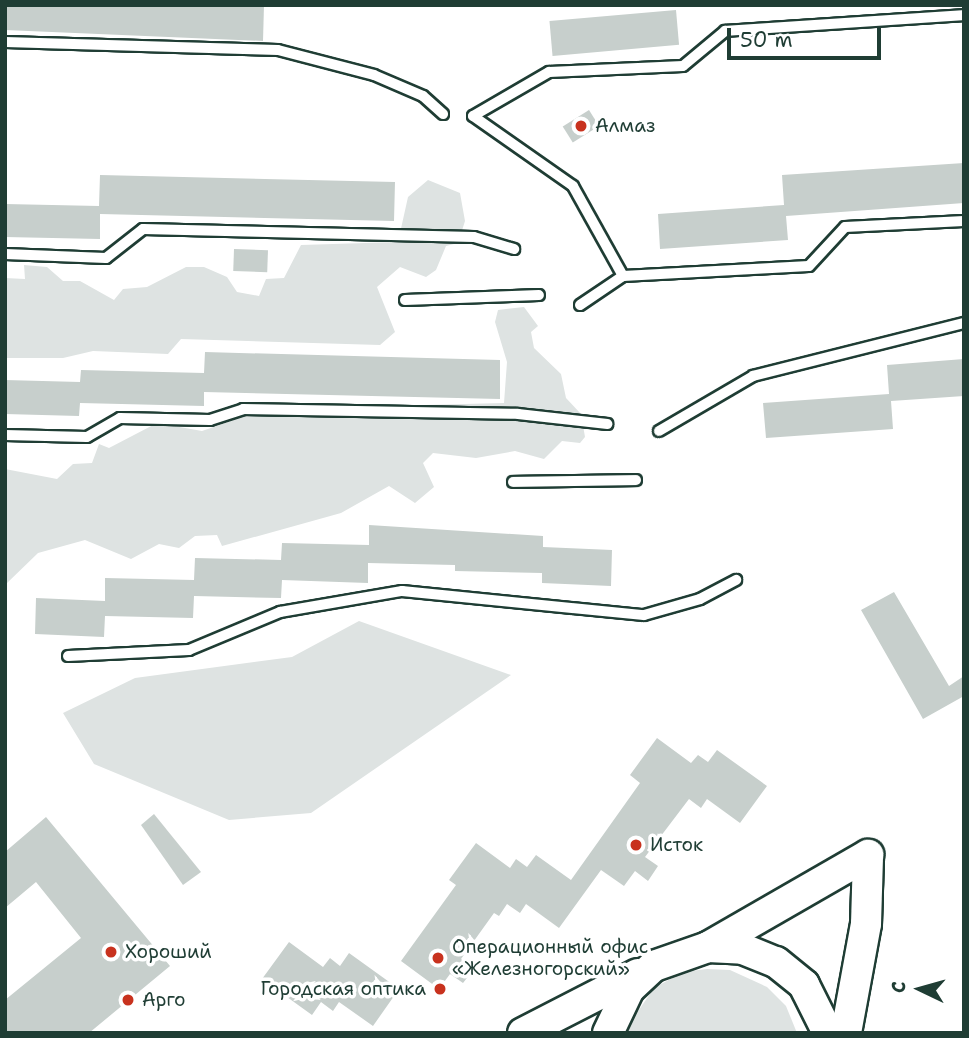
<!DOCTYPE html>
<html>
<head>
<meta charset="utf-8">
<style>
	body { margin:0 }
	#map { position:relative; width:969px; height:1038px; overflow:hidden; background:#fff; font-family:"Shantell Sans",sans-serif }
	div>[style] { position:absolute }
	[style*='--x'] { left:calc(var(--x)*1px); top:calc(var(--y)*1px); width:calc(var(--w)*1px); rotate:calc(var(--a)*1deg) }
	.green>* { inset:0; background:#dee3e2 }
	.building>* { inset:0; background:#c7cfcc; transform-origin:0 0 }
	.roads { filter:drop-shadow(2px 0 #1f3d34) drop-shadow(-2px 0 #1f3d34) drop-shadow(0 2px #1f3d34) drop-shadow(0 -2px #1f3d34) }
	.lane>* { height:10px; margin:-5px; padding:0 5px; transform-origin:5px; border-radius:5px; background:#fff }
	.secondary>* { height:30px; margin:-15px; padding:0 15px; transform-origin:15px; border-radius:15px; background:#fff }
	.dots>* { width:19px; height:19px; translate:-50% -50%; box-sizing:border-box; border:4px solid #fff; border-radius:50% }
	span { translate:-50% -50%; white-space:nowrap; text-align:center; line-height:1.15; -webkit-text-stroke:7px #fff; paint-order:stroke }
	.poi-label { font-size:19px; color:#1f3d34 }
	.left { translate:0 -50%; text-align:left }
	.right { translate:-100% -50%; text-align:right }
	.frame { position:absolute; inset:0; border:7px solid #1f3d34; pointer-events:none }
	.north { position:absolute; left:885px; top:954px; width:70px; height:70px; -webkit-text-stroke:5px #fff; paint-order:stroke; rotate:275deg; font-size:19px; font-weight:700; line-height:28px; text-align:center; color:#1f3d34 }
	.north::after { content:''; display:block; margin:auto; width:24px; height:32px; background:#1f3d34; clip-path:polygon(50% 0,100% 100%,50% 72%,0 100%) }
	.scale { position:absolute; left:727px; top:28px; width:154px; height:32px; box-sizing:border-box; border:4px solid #1f3d34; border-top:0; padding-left:9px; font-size:21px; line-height:24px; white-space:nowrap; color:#1f3d34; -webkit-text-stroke:5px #fff; paint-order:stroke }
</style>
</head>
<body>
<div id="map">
	<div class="green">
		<i style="clip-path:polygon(428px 180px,460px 193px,465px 221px,458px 243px,446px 246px,436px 270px,426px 277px,400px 267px,377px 287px,395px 332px,380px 345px,181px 339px,168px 354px,93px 351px,63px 358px,5px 358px,5px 278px,25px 279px,24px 265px,47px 267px,63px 281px,80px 281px,114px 300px,123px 289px,147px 287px,186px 267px,204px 267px,227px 277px,237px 292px,259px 296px,266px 279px,284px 278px,301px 245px,398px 242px,408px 197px)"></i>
		<i style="clip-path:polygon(524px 307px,538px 326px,531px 332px,534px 348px,561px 374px,566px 398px,581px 414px,585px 437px,580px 443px,562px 441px,544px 459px,515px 451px,476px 458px,433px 453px,423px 463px,434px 487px,415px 503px,389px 486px,341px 513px,222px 546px,217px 535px,195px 536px,179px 548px,159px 544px,131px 559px,85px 540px,38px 553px,5px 585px,5px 469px,57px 479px,73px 464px,92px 463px,99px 444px,109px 448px,157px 423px,202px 431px,248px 415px,356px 418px,385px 406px,504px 403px,507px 362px,495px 322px,498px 310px)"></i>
		<i style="clip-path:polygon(359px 621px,511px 675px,311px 813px,229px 820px,94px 764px,63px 713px,135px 678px,292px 657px)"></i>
		<i style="clip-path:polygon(707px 969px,730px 970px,767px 987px,786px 1006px,797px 1033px,623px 1033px,654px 988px,683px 972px)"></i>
	</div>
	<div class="building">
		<i style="clip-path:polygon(5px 5px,264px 5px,263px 41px,5px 30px)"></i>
		<i style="left:676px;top:10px;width:35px;height:127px;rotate:85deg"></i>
		<i style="left:589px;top:110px;width:19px;height:31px;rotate:58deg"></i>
		<i style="clip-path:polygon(964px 163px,964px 203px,786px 216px,788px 240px,660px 249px,658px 214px,784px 205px,782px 175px)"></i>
		<i style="clip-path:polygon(100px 175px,395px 182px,394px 221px,100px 214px,100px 239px,5px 237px,5px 204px,99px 206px)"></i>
		<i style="left:234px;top:249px;width:34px;height:22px;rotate:2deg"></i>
		<i style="clip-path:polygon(205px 352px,500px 360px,500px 399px,204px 392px,204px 406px,80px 403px,79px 416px,5px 414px,5px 380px,80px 382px,81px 370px,204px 373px)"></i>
		<i style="clip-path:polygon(964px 359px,964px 396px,891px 401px,893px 429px,766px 438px,763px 403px,889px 394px,887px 365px)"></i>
		<i style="clip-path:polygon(369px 525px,543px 536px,543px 547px,612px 550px,611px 586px,542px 583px,542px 573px,455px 571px,455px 565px,368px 563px,368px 583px,282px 580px,281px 598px,194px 596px,193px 618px,105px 616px,104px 637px,35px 634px,36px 598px,105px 601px,105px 578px,194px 580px,195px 558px,281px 560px,282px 543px,369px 545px)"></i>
		<i style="clip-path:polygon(894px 592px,949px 686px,964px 676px,964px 696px,923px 719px,861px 610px)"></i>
		<i style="clip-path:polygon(657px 738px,691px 763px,698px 755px,708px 762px,717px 750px,767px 786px,740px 823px,707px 799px,701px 808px,689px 799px,645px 857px,658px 866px,648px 881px,635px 871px,624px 886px,601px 870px,559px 928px,526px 904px,520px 913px,507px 904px,499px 916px,494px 913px,461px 959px,474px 969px,463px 983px,450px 974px,439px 989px,401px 961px,456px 885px,449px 880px,476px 843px,510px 868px,516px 859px,527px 867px,536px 855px,571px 880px,640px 783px,630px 775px)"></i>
		<i style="clip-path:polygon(154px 814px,201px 872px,183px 885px,141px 825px)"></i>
		<i style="clip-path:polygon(46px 817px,170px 966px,89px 1033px,5px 1033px,5px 1000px,81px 938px,36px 882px,5px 908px,5px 852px)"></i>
		<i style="clip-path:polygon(289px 942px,323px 967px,330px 958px,340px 966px,349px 953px,399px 989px,373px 1026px,339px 1002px,333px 1011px,321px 1002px,312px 1015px,262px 979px)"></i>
	</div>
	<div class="roads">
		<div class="lane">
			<i style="--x:5;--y:42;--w:273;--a:1.7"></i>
			<i style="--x:278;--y:50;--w:99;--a:14.6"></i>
			<i style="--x:374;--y:75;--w:53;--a:23.2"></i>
			<i style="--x:423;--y:96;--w:27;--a:42"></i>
			<i style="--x:5;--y:254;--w:101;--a:2.3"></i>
			<i style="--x:106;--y:258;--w:47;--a:-38.1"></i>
			<i style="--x:143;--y:229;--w:331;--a:1.4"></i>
			<i style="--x:474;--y:237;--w:42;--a:16.7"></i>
			<i style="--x:623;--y:276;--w:103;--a:-119.1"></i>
			<i style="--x:573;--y:186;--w:122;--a:-145"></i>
			<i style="--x:473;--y:116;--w:88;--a:-30.1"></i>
			<i style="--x:549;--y:72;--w:134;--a:-2.6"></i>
			<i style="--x:683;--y:66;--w:55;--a:-39.8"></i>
			<i style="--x:725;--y:31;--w:240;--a:-3.8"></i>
			<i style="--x:405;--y:300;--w:134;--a:-2.1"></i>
			<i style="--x:580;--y:305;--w:52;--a:-34"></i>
			<i style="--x:623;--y:276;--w:186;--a:-3.1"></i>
			<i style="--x:809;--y:266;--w:53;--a:-47.3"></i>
			<i style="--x:845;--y:227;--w:119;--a:-2.9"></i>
			<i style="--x:659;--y:431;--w:109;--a:-30.3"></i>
			<i style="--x:753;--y:376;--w:218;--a:-14.1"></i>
			<i style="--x:5;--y:435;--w:82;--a:1.4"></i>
			<i style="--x:87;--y:437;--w:38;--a:-30"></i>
			<i style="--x:120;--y:418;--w:90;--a:1.3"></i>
			<i style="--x:210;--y:420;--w:35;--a:-18"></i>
			<i style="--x:243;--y:409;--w:275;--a:1"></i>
			<i style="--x:518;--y:414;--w:90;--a:6.4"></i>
			<i style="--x:513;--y:482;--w:123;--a:-0.9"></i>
			<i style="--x:68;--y:656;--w:121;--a:-2.8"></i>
			<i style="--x:189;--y:650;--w:99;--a:-22.7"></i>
			<i style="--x:280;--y:612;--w:124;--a:-9.8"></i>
			<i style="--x:402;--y:591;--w:243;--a:5.7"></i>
			<i style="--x:644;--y:615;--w:58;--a:-15.9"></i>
			<i style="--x:700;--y:599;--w:41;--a:-27.8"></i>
		</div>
		<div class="secondary">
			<i style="--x:708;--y:947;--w:185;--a:-29.9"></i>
			<i style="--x:523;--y:1033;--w:129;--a:-27.2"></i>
			<i style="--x:608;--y:1033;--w:49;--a:-64.5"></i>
			<i style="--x:629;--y:989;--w:34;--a:-43"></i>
			<i style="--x:654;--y:966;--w:57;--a:-19.4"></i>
			<i style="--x:708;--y:947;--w:35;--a:3"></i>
			<i style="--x:743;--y:949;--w:35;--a:22"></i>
			<i style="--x:776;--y:962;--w:36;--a:39"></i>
			<i style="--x:804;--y:985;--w:54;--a:63.4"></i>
			<i style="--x:846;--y:1033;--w:111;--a:-79.6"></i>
			<i style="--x:866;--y:924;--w:69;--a:-88.3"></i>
		</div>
	</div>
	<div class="dots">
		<i style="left:581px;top:126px;background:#c8321e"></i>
		<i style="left:636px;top:845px;background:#c8321e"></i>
		<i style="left:111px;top:952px;background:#c8321e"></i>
		<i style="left:438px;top:958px;background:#c8321e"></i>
		<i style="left:440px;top:989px;background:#c8321e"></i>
		<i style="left:128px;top:1000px;background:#c8321e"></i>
	</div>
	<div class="poi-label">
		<span class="left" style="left:595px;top:126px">Алмаз</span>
		<span class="left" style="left:650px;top:845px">Исток</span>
		<span class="left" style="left:452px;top:958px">Операционный офис<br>«Железногорский»</span>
		<span class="left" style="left:125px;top:952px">Хороший</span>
		<span class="right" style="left:426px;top:989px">Городская оптика</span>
		<span class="left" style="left:142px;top:1000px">Арго</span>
	</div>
	<div class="frame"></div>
	<div class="north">С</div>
	<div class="scale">50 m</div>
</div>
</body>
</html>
